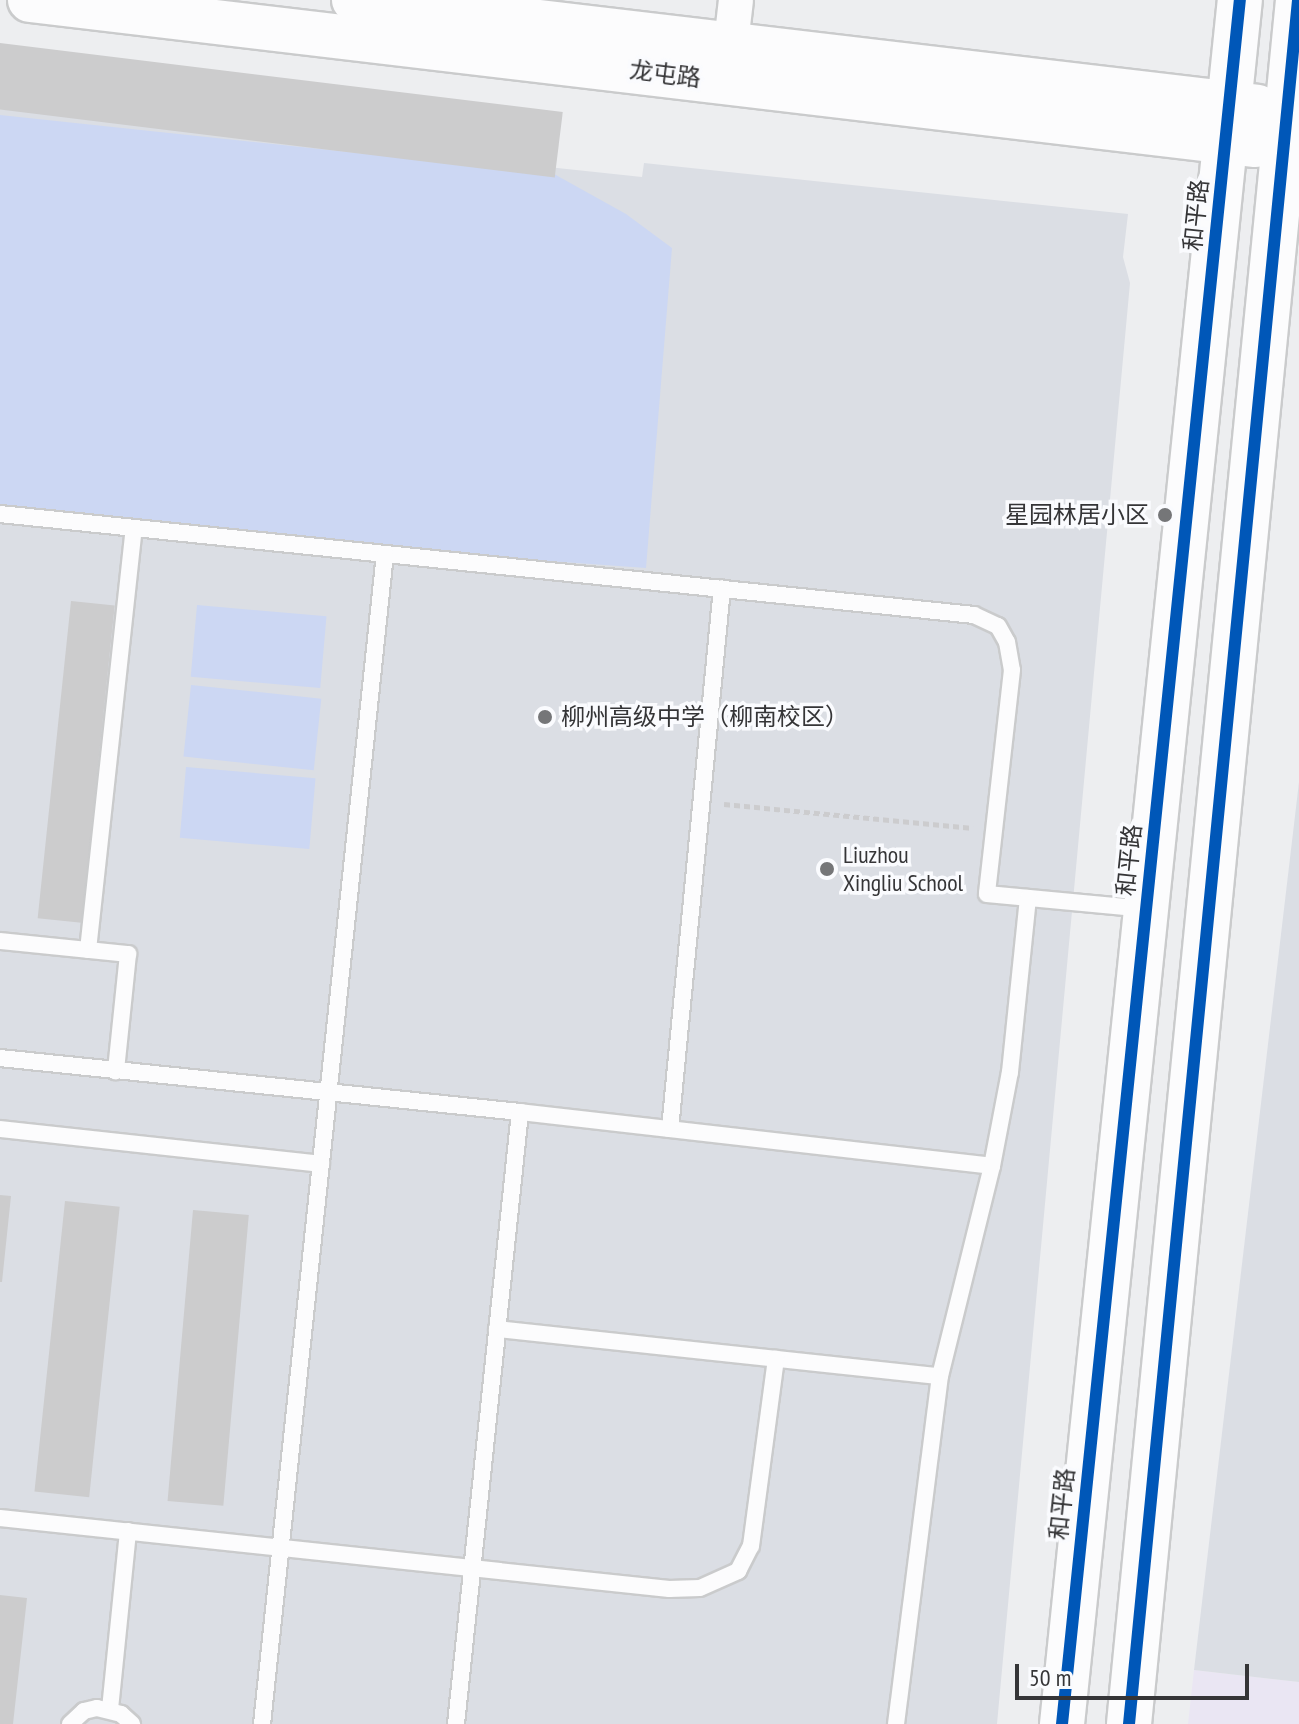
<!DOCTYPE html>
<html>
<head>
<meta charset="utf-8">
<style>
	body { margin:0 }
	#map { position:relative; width:1299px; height:1724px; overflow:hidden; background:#edeef0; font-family:"PT Sans Narrow","Noto Sans SC",sans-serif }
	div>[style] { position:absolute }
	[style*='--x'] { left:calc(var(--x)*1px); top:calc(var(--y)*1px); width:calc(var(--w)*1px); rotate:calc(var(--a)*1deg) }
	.commercial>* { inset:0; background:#eae6f3 }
	.built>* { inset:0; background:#dbdee4 }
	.green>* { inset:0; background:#ccd7f3; transform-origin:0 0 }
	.building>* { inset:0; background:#cccccd; transform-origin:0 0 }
	.path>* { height:5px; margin-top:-2.5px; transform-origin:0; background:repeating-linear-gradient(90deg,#ccccce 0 6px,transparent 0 10px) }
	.roads { filter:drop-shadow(2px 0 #cacbcc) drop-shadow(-2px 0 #cacbcc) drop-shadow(0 2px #cacbcc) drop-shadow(0 -2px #cacbcc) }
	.lane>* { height:16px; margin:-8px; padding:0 8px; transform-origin:8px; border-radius:8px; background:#fcfcfd }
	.street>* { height:34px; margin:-17px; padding:0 17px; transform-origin:17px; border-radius:17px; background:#fcfcfd }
	.secondary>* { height:44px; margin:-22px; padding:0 22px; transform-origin:22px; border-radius:22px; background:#fcfcfd }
	.cycleway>* { height:12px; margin:-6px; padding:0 6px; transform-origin:6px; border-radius:6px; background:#0057b8 }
	.dots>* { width:22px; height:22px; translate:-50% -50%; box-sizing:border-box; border:4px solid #fafbfe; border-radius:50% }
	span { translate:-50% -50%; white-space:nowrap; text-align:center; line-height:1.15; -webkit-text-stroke:7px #fafbfe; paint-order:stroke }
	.street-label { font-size:24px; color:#353537 }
	.poi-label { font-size:24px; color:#353537 }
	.right { translate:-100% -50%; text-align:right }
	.left { translate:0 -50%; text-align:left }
	.scale { position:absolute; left:1015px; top:1664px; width:234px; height:36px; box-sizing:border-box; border:4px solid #353537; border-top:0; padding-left:10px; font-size:24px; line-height:28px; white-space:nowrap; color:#353537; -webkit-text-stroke:6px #fafbfe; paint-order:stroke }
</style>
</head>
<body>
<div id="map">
	<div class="commercial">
		<i style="clip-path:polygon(1194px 1670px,1299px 1682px,1299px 1724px,1188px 1724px)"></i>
	</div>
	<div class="built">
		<i style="clip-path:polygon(0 109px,642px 177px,644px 163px,1128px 214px,1123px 257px,1130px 283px,997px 1724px,0 1724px)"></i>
		<i style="clip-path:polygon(1299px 782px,1299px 1682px,1194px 1670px)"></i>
	</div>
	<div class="green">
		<i style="clip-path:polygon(0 115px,554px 174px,626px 214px,672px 248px,646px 568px,0 521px)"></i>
		<i style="left:197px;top:605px;width:130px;height:72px;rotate:5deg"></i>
		<i style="left:191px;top:685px;width:131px;height:72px;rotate:6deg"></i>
		<i style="left:186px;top:767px;width:130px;height:71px;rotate:5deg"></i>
	</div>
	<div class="building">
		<i style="left:0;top:43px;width:567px;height:66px;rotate:7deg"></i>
		<i style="left:71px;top:601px;width:44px;height:319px;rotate:6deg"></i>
		<i style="clip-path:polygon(0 1195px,11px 1196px,2px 1282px,0 1282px)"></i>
		<i style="left:65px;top:1201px;width:55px;height:292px;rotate:6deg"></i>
		<i style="left:193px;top:1210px;width:56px;height:292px;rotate:5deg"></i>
		<i style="clip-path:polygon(0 1595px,27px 1598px,13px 1724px,0 1724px)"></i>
	</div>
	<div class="path">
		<i style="--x:724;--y:804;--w:250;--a:5.5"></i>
	</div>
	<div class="roads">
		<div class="lane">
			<i style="--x:0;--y:514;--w:979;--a:5.92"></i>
			<i style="--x:974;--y:615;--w:26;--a:25"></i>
			<i style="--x:998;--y:626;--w:18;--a:61"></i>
			<i style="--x:1007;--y:642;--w:28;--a:80"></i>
			<i style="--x:1012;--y:670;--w:225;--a:96.4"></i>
			<i style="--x:987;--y:894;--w:160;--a:5.4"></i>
			<i style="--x:0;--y:941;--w:129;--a:5.8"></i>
			<i style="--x:128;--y:954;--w:118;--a:95.9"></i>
			<i style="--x:88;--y:950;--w:424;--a:-83.8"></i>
			<i style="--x:0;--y:1058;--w:523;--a:5.93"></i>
			<i style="--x:520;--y:1112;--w:475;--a:6.5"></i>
			<i style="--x:0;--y:1129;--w:323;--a:6.2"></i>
			<i style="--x:670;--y:1129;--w:543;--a:-84.51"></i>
			<i style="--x:497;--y:1329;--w:445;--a:6.1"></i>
			<i style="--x:0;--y:1518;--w:673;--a:6.06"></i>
			<i style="--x:669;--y:1589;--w:31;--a:-2"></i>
			<i style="--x:700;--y:1588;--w:42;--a:-24.1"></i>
			<i style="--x:738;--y:1571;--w:28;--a:-63"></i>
			<i style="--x:751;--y:1546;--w:189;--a:-82.4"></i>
			<i style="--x:110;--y:1709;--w:179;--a:-84.2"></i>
			<i style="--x:70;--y:1724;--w:19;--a:-43"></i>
			<i style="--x:84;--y:1711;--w:13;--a:-13"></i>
			<i style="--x:97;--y:1708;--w:25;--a:14"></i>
			<i style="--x:121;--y:1714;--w:15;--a:42"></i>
			<i style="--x:262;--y:1724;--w:1176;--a:-84"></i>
			<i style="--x:456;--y:1724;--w:615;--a:-84.03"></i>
			<i style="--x:896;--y:1724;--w:351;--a:-82.8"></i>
			<i style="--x:940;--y:1376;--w:216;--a:-76.1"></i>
			<i style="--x:992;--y:1166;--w:96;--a:-79.2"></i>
			<i style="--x:1010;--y:1072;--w:175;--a:-84.1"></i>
		</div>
		<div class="street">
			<i style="--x:728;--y:69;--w:69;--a:-83.4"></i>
		</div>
		<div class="secondary">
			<i style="--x:30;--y:0;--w:1234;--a:6.75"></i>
			<i style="--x:354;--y:0;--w:910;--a:6.75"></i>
			<i style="--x:1062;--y:1724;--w:1733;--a:-84.11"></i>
			<i style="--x:1129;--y:1724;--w:1732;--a:-84.4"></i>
		</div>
	</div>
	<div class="cycleway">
		<i style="--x:1062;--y:1724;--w:1733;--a:-84.11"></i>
		<i style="--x:1129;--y:1724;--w:1732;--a:-84.4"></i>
	</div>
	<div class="dots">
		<i style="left:1165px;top:515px;background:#757678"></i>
		<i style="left:545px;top:717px;background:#757678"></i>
		<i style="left:827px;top:869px;background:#757678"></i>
	</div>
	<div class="street-label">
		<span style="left:665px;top:74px;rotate:7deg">龙屯路</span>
		<span style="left:1196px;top:215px;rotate:-84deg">和平路</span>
		<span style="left:1129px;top:860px;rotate:-84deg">和平路</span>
		<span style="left:1062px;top:1504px;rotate:-84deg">和平路</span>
	</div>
	<div class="poi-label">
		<span class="right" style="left:1149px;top:515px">星园林居小区</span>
		<span class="left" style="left:561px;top:717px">柳州高级中学（柳南校区）</span>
		<span class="left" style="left:843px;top:869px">Liuzhou<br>Xingliu School</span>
	</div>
	<div class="scale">50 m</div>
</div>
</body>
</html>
